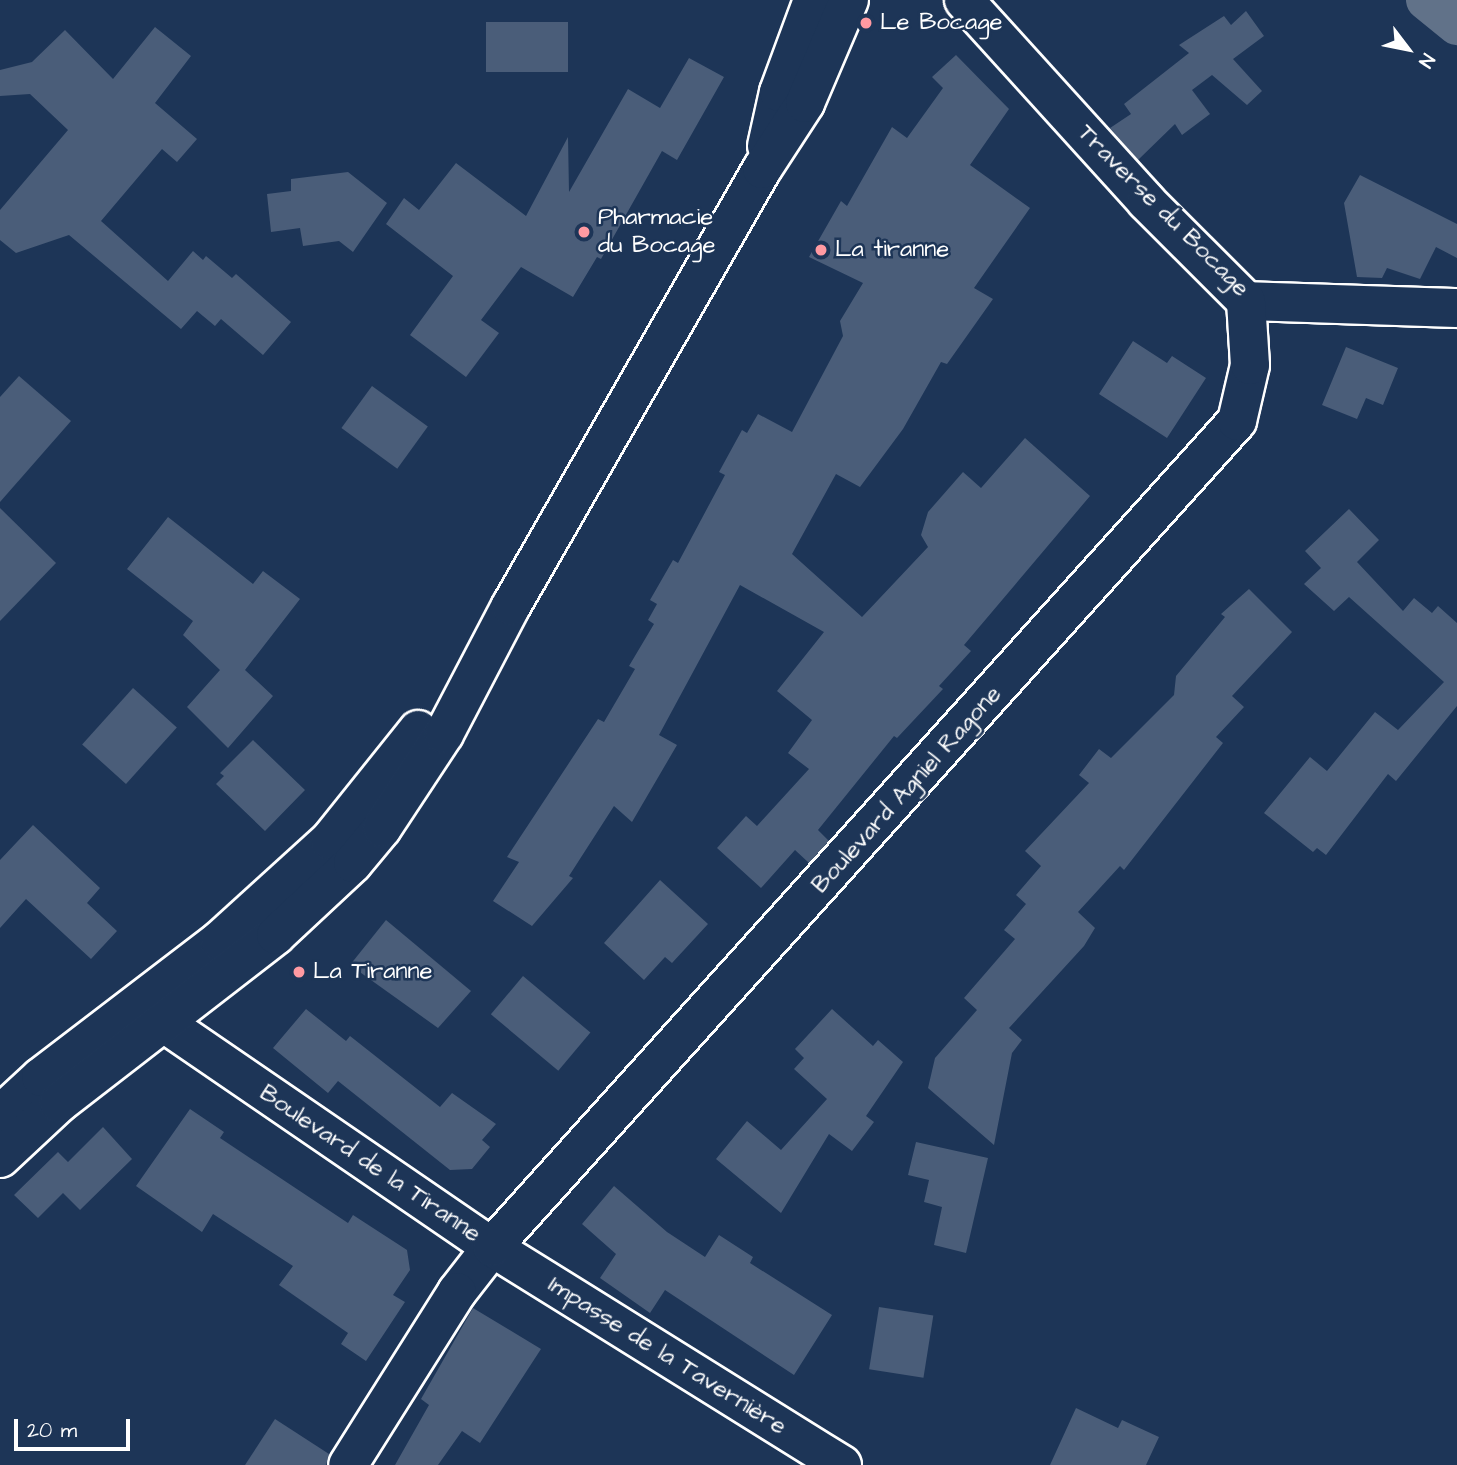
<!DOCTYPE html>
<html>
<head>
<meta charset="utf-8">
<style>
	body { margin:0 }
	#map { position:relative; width:1457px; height:1465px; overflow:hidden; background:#1d3557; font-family:"Architects Daughter",sans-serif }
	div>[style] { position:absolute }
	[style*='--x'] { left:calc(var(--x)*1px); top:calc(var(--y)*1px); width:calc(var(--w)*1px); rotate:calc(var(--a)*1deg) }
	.canal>* { height:40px; margin:-20px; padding:0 20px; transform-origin:20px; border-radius:20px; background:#617289 }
	.building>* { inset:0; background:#4a5d79; transform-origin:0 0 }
	.roads { filter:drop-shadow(2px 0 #fff) drop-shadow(-2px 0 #fff) drop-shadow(0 2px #fff) drop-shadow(0 -2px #fff) }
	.minor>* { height:38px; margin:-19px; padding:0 19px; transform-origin:19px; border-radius:19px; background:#1d3557 }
	.secondary>* { height:38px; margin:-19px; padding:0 19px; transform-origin:19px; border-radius:19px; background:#1d3557 }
	.dots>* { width:19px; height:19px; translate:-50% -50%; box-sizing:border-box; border:4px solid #1d3557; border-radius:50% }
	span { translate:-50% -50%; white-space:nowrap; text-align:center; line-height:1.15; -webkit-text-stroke:5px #1d3557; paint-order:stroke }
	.poi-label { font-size:24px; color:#fff }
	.left { translate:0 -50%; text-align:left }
	.street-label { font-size:24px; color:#fff }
	.north { position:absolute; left:1373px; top:14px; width:70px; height:70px; -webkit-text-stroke:5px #1d3557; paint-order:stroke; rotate:122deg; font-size:19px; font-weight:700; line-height:28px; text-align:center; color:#fff }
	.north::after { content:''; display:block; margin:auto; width:24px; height:32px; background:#fff; clip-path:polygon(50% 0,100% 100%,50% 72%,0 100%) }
	.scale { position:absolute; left:14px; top:1419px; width:116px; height:32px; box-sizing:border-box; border:4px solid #fff; border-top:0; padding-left:9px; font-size:21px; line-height:24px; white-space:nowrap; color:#fff; -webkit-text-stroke:5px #1d3557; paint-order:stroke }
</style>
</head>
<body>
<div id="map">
	<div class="canal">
		<i style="--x:1426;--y:0;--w:40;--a:39"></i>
	</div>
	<div class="building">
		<i style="clip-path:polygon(1246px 11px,1264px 36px,1233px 59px,1262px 91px,1247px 105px,1212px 75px,1192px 90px,1210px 114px,1182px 135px,1175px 124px,1138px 160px,1110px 128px,1131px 114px,1124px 104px,1189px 53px,1179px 45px,1224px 16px,1231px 25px)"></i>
		<i style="left:486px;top:22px;width:82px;height:50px"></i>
		<i style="clip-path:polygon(155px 27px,191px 56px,155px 103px,197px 139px,177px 162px,162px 149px,101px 221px,168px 281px,193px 251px,203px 260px,206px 256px,232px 278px,236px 274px,291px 322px,263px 355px,221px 319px,215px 326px,197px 311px,181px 329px,69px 235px,16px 253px,0 240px,0 210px,68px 130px,30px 94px,0 96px,0 70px,32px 62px,65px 30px,113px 79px)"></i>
		<i style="clip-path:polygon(956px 55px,1009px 109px,970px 165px,1030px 208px,974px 288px,993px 299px,947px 364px,941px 362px,903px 429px,860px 487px,836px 474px,792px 554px,862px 617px,928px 547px,921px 535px,928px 512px,963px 472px,981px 488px,1025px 438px,1090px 496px,964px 645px,971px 651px,939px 686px,943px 689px,897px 738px,894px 736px,818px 830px,829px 841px,809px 863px,795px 850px,761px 888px,717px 848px,746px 816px,757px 826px,809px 769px,788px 753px,812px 720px,777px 691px,824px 632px,740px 585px,659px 735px,677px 745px,632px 822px,614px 806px,569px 876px,573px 878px,532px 926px,493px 901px,519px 862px,507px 857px,598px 719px,604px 722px,635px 669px,629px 666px,654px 624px,648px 620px,657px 604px,650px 600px,673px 560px,678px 563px,725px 475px,719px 472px,742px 430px,747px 433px,758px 414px,792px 432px,843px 336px,840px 321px,863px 283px,809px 257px,841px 201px,847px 206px,892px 127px,907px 138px,943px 88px,932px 77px)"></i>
		<i style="clip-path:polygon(689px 58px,724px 77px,677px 160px,662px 151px,601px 259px,597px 257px,573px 297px,521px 267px,481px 320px,499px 333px,466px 377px,410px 335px,453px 276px,386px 224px,404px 198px,419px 210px,456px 163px,526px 216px,568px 137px,569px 192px,628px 89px,660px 108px)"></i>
		<i style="clip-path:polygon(348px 172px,387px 203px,353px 252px,339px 241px,303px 246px,300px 228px,271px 232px,267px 194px,291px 191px,291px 179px)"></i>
		<i style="clip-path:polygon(1360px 175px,1457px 224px,1457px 258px,1436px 247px,1420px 279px,1387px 268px,1382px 278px,1357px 277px,1344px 203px)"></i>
		<i style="clip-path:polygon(1133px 341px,1167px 363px,1172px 356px,1206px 378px,1167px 438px,1099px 394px)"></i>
		<i style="clip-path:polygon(1346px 347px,1398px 368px,1383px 405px,1366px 398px,1357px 419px,1322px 405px)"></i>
		<i style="clip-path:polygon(19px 376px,71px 421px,0 502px,0 397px)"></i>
		<i style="left:372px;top:386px;width:69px;height:52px;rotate:36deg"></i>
		<i style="clip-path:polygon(0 508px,56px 563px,0 621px)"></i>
		<i style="clip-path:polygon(1349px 509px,1379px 540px,1357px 562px,1403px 611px,1414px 598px,1432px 613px,1438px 606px,1457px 623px,1457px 706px,1396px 781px,1388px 774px,1326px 855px,1317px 848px,1313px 852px,1264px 813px,1310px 757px,1327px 771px,1375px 712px,1398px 730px,1444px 682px,1349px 597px,1334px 611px,1304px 584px,1321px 568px,1305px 551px)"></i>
		<i style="clip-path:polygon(168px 517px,253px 584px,263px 571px,300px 599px,245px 670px,273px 696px,228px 748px,187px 707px,220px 670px,183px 635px,193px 621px,127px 569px)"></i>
		<i style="clip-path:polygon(1249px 589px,1292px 632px,1232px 696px,1244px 707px,1216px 737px,1223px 743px,1124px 870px,1120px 866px,1078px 912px,1095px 928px,1084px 946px,1009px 1028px,1022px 1040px,1012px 1053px,994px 1145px,928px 1088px,935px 1058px,977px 1010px,964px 998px,1015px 939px,1004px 930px,1026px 904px,1016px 895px,1041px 866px,1025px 851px,1089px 783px,1079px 775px,1099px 749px,1111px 758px,1174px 695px,1176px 676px,1225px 617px,1221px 614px)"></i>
		<i style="left:133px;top:688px;width:59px;height:76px;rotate:42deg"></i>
		<i style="clip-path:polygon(253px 740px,305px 790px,265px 831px,216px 784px,224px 776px,220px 773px)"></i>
		<i style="clip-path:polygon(33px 825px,100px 888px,87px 903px,117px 931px,91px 959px,26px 899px,0 928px,0 860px)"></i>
		<i style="clip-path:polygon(660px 880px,708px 924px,672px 963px,665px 957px,644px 980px,604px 943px)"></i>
		<i style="clip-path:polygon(386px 920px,471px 991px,438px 1028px,350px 965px)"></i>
		<i style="left:523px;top:976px;width:88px;height:50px;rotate:40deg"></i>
		<i style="clip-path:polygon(306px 1009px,346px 1041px,350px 1036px,440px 1107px,452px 1093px,496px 1124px,482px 1140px,490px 1147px,472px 1169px,450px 1170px,338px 1081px,328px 1093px,273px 1048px)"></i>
		<i style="clip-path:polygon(832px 1009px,873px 1046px,878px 1040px,903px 1062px,866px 1116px,874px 1122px,852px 1151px,829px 1134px,781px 1213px,716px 1159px,747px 1121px,781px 1150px,827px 1099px,794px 1069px,804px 1058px,795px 1049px)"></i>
		<i style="clip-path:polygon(190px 1109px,224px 1132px,220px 1138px,348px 1223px,353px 1215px,407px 1250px,410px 1270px,393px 1295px,405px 1302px,366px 1361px,341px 1344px,348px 1333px,279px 1285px,293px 1266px,213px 1214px,202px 1232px,136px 1186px)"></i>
		<i style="clip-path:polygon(103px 1127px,132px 1159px,80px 1210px,63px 1193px,38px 1218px,14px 1195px,58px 1152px,68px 1162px)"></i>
		<i style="clip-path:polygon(916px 1142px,988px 1158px,966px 1253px,934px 1245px,942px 1207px,924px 1202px,929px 1180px,908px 1175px)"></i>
		<i style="clip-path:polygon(614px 1186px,667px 1232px,705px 1257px,719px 1235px,753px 1257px,750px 1263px,832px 1315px,794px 1375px,665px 1290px,650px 1313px,600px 1278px,616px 1254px,582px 1224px)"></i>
		<i style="left:879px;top:1307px;width:55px;height:63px;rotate:9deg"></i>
		<i style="clip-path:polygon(473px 1308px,541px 1349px,480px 1443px,462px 1431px,438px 1465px,395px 1465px,429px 1405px,421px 1399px)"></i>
		<i style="clip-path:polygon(1076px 1408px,1118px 1428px,1122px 1420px,1159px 1437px,1146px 1465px,1050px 1465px)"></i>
		<i style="clip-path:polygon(275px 1419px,329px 1454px,326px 1465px,245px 1465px)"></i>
	</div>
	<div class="roads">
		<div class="minor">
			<i style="--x:964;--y:0;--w:271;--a:47.8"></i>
			<i style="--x:1146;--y:201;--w:141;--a:45"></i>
			<i style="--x:1246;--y:301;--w:211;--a:1.9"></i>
			<i style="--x:138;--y:1005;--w:429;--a:34.4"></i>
			<i style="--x:492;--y:1247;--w:57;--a:127.9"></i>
			<i style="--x:457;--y:1292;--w:204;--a:122.2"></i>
			<i style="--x:842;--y:1465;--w:412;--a:-148.1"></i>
			<i style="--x:492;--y:1247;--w:1112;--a:-47.95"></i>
			<i style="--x:1237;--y:421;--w:57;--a:-76.9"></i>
			<i style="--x:1250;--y:365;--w:64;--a:-93.6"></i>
		</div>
		<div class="secondary">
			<i style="--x:767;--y:146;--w:55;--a:-77.5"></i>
			<i style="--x:779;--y:92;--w:98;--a:-69.7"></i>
			<i style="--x:0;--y:1115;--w:56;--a:-42.8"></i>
			<i style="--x:41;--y:1077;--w:225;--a:-37.4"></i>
			<i style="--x:220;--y:940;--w:149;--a:-42.3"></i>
			<i style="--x:330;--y:840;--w:141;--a:-51.3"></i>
			<i style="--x:0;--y:1158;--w:81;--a:-43"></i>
			<i style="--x:59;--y:1103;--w:274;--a:-37.7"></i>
			<i style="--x:276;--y:935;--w:105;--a:-43.1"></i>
			<i style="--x:353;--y:863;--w:45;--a:-50.4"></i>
			<i style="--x:382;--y:828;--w:113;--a:-56.6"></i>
			<i style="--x:444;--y:734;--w:144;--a:-62.4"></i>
			<i style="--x:511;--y:606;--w:504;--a:-60.13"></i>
			<i style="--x:762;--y:169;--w:79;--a:-56.9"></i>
			<i style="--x:805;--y:103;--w:112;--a:-66.9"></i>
		</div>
	</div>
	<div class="dots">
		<i style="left:866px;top:23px;background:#ff9aa2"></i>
		<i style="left:584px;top:232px;background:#ff9aa2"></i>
		<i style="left:821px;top:250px;background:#ff9aa2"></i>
		<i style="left:299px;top:972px;background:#ff9aa2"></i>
	</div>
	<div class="poi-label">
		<span class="left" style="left:880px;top:23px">Le Bocage</span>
		<span class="left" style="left:598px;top:232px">Pharmacie<br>du Bocage</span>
		<span class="left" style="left:835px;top:250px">La tiranne</span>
		<span class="left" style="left:313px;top:972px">La Tiranne</span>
	</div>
	<div class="street-label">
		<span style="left:1163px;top:211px;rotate:45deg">Traverse du Bocage</span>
		<span style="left:907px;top:790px;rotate:-48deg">Boulevard Agniel Ragone</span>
		<span style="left:370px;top:1164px;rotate:34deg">Boulevard de la Tiranne</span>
		<span style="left:667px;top:1356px;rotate:32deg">Impasse de la Tavernière</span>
	</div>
	<div class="north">N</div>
	<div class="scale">20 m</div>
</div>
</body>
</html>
